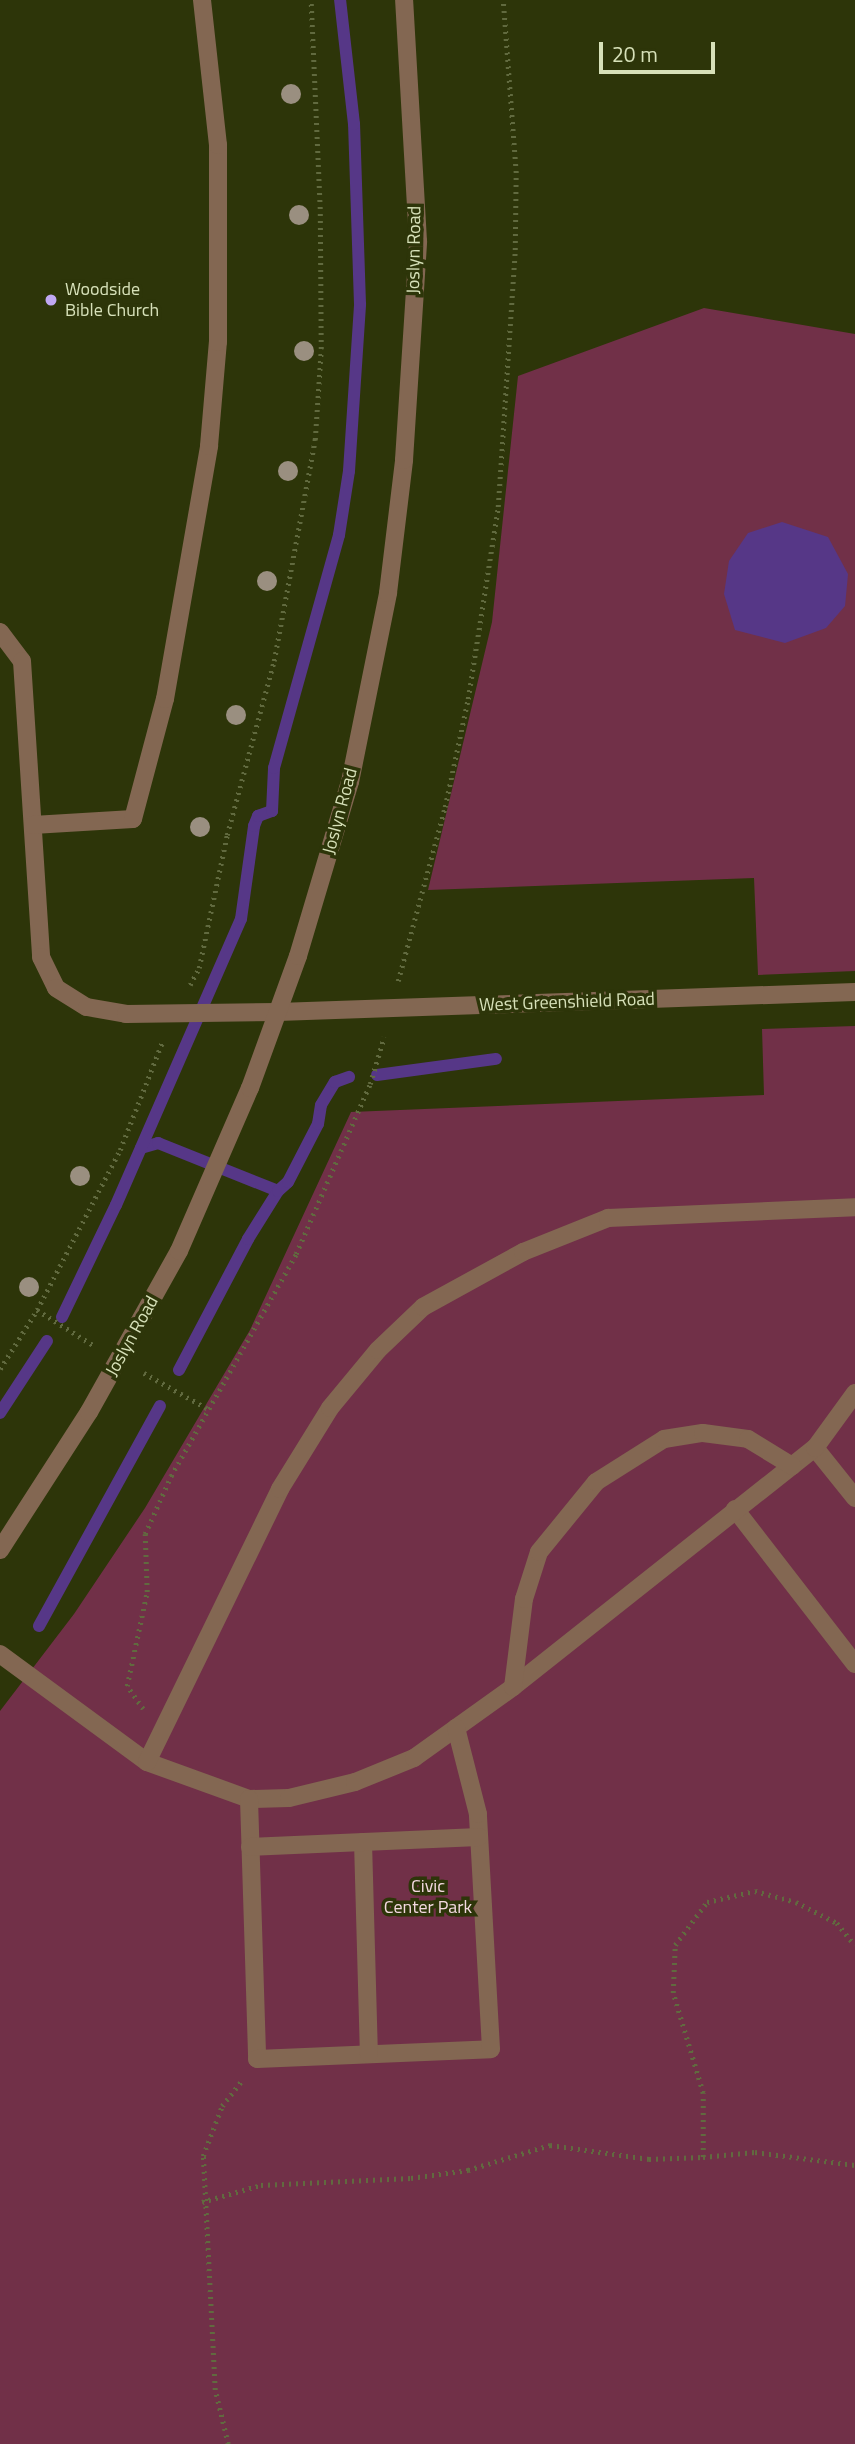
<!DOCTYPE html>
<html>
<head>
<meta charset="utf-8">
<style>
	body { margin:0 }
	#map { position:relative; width:855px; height:2444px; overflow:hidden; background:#2d3509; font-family:"Titillium Web",sans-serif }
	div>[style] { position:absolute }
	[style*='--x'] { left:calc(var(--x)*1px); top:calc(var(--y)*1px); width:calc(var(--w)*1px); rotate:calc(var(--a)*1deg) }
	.green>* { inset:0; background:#713048 }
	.water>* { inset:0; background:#563787 }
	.stream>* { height:12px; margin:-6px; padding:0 6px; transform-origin:6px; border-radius:6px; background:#563787 }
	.path>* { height:4.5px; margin-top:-2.25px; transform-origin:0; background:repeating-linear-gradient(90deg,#616a3f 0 2px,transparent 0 7px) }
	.minor>* { height:18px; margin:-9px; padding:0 9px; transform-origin:9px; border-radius:9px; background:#836752 }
	.trees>* { width:20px; height:20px; margin:-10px; border-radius:50%; background:#9a8f80 }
	.dots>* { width:19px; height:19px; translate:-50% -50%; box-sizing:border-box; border:4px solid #2d3509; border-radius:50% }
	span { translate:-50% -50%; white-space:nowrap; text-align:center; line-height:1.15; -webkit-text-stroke:7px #2d3509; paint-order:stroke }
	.street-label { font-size:18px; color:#d7e1b9 }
	.poi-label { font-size:18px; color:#d7e1b9 }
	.left { translate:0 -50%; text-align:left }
	.park-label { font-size:18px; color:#f4d9e1 }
	.scale { position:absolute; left:599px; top:42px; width:116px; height:32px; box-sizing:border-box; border:4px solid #d7e1b9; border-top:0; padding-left:9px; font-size:21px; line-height:24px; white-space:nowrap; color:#d7e1b9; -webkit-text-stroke:5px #2d3509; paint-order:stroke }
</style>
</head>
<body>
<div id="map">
	<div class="green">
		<i style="clip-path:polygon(704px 308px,855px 334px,855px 971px,758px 975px,754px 878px,428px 890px,492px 622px,518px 376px)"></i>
		<i style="clip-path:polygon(855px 1026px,855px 2444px,0 2444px,0 1711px,74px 1614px,145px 1508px,250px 1330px,351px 1112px,764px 1095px,762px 1029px)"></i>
	</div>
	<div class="water">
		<i style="clip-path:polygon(782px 522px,828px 537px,848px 574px,845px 606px,826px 628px,785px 643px,735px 630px,724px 594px,729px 561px,748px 533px)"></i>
	</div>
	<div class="stream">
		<i style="--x:377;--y:1075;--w:120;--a:-7.7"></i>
		<i style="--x:141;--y:1148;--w:18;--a:-16"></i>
		<i style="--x:158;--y:1143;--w:129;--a:21.8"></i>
		<i style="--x:62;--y:1317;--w:124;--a:-64.3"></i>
		<i style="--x:116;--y:1205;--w:312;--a:-66.4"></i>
		<i style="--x:241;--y:919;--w:94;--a:-82"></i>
		<i style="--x:254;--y:826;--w:11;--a:-68"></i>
		<i style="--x:258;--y:816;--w:15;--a:-20"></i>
		<i style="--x:272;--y:811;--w:43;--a:-87.3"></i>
		<i style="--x:274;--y:768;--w:242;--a:-74.4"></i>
		<i style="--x:339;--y:535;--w:65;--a:-81.1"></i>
		<i style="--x:349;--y:471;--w:167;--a:-86.2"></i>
		<i style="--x:360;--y:304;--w:180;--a:-91.9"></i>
		<i style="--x:354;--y:124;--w:125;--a:-96.4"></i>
		<i style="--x:179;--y:1370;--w:148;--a:-62.2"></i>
		<i style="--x:248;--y:1239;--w:57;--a:-58"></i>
		<i style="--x:278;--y:1191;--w:13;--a:-42"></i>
		<i style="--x:288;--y:1182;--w:65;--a:-62.7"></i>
		<i style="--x:318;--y:1124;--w:19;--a:-81"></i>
		<i style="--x:321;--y:1105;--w:27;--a:-59"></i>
		<i style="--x:335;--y:1082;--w:15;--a:-20"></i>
		<i style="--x:0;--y:1413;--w:86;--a:-56.9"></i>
		<i style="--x:39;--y:1626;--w:251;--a:-61.2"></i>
	</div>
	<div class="path">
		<i style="--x:398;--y:981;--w:180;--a:-74.9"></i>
		<i style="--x:445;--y:807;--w:110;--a:-78"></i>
		<i style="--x:468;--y:699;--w:194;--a:-81.1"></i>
		<i style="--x:498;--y:507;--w:258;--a:-86.2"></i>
		<i style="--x:515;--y:250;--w:77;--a:-89.3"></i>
		<i style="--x:516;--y:173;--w:173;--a:-94.3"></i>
		<i style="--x:190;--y:985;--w:19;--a:-62"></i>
		<i style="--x:199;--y:968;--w:136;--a:-78.1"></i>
		<i style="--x:227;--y:835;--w:180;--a:-74.9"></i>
		<i style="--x:274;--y:661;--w:225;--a:-79.5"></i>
		<i style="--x:315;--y:440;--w:91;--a:-86.2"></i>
		<i style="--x:321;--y:349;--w:140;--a:-90.4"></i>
		<i style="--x:320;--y:209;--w:209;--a:-92.5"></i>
		<i style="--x:37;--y:1310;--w:66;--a:32"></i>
		<i style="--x:0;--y:1369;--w:70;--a:-57.9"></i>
		<i style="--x:37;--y:1310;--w:180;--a:-62.6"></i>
		<i style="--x:120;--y:1150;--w:115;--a:-68.6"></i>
		<i style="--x:144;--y:1373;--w:76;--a:29.3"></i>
		<i style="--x:143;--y:1709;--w:28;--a:-125"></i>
		<i style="--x:127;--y:1686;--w:96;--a:-78"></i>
		<i style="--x:147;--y:1592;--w:58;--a:-92"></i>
		<i style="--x:145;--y:1534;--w:64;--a:-65.9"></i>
		<i style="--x:171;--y:1476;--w:255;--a:-60.6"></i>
		<i style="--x:296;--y:1254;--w:185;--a:-66.5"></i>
		<i style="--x:370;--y:1084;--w:49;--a:-73.4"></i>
		<i style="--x:703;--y:2157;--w:52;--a:-5.5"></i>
		<i style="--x:755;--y:2152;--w:101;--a:7.4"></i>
		<i style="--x:202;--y:2202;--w:61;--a:-16.1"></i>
		<i style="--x:261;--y:2185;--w:150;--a:-2.7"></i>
		<i style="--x:411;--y:2178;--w:58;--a:-8"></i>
		<i style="--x:468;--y:2170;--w:86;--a:-17"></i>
		<i style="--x:550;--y:2145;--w:100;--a:8"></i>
		<i style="--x:649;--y:2159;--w:54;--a:-2.1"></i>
		<i style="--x:703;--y:2157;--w:64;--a:-90"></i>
		<i style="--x:703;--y:2093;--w:104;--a:-106.7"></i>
		<i style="--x:673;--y:1993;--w:48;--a:-87.6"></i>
		<i style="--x:675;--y:1945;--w:54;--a:-53.3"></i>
		<i style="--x:707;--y:1902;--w:49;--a:-12.9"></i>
		<i style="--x:755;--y:1891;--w:42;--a:15"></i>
		<i style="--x:796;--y:1902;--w:46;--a:27.1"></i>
		<i style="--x:837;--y:1923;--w:28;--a:51"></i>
		<i style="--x:228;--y:2444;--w:56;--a:-103.5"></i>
		<i style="--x:215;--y:2390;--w:234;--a:-92.9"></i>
		<i style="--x:203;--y:2156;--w:53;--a:-69.2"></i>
		<i style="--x:222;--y:2106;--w:33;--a:-52"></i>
	</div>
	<div class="minor">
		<i style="--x:0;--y:632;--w:36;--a:53"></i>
		<i style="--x:22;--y:661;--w:297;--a:86.3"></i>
		<i style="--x:41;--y:957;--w:34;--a:64"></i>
		<i style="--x:56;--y:988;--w:36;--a:32"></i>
		<i style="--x:87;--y:1007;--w:40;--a:10"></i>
		<i style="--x:126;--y:1014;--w:152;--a:-0.8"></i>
		<i style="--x:278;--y:1012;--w:577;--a:-1.99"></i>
		<i style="--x:33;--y:825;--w:100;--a:-3.4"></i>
		<i style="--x:133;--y:819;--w:124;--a:-75.1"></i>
		<i style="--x:165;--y:699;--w:257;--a:-80.1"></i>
		<i style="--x:209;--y:446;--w:104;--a:-85.1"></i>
		<i style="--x:218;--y:342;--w:197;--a:-90"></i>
		<i style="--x:218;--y:145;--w:146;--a:-96.3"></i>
		<i style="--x:815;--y:1448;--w:64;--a:51.3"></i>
		<i style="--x:735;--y:1509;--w:196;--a:52.3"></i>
		<i style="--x:0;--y:1550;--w:164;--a:-57.2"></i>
		<i style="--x:89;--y:1412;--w:184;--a:-60.8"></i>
		<i style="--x:179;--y:1251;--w:178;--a:-66.5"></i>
		<i style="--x:250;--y:1088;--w:140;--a:-70"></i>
		<i style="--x:298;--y:956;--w:182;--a:-73.4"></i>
		<i style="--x:350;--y:782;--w:193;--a:-78.6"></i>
		<i style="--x:388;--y:593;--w:134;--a:-83.1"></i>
		<i style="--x:404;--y:460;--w:219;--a:-86.3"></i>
		<i style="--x:418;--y:241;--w:241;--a:-93.3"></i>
		<i style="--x:0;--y:1654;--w:182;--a:36.3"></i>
		<i style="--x:147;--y:1762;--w:109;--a:19.9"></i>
		<i style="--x:249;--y:1799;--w:40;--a:-1.4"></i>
		<i style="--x:289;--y:1798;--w:68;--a:-13.6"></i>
		<i style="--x:355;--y:1782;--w:64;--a:-22.1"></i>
		<i style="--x:414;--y:1758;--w:122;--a:-35.6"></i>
		<i style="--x:513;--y:1687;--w:385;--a:-38.4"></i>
		<i style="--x:815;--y:1448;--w:68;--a:-54"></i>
		<i style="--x:513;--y:1687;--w:89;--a:-82.9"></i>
		<i style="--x:524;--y:1599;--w:49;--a:-72.3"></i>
		<i style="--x:539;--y:1552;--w:90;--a:-50.8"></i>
		<i style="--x:596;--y:1482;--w:80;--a:-32.3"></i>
		<i style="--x:664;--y:1439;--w:39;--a:-9"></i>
		<i style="--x:703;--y:1433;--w:45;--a:7.6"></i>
		<i style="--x:748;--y:1439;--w:52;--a:31.5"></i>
		<i style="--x:147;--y:1762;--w:304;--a:-64"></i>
		<i style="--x:280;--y:1489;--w:95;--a:-58.3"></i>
		<i style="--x:330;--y:1408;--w:75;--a:-50.4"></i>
		<i style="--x:378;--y:1350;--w:62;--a:-43.7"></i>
		<i style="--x:423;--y:1307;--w:114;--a:-28.8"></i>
		<i style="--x:523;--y:1252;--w:92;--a:-21.8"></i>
		<i style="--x:608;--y:1218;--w:247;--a:-2.5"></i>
		<i style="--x:249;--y:1799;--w:260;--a:88.2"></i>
		<i style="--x:257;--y:2059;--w:234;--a:-2.4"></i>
		<i style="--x:491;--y:2049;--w:235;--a:-93.2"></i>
		<i style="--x:478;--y:1814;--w:89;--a:-104.3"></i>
		<i style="--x:363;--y:1842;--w:212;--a:88.4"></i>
		<i style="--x:250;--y:1847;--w:229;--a:-2.5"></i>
	</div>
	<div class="trees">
		<i style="left:291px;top:94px"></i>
		<i style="left:299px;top:215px"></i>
		<i style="left:304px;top:351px"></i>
		<i style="left:288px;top:471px"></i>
		<i style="left:267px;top:581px"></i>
		<i style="left:236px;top:715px"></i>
		<i style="left:200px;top:827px"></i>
		<i style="left:80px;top:1176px"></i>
		<i style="left:29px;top:1287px"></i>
	</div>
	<div class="dots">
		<i style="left:51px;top:300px;background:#c0a8f3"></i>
	</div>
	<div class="street-label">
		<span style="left:414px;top:250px;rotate:-89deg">Joslyn Road</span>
		<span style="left:340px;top:811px;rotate:-75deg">Joslyn Road</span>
		<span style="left:567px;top:1002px;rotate:-2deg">West Greenshield Road</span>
		<span style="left:132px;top:1336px;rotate:-61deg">Joslyn Road</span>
	</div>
	<div class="poi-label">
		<span class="left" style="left:65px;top:300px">Woodside<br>Bible Church</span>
	</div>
	<div class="park-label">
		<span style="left:428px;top:1897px">Civic<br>Center Park</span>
	</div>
	<div class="scale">20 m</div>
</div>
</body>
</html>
